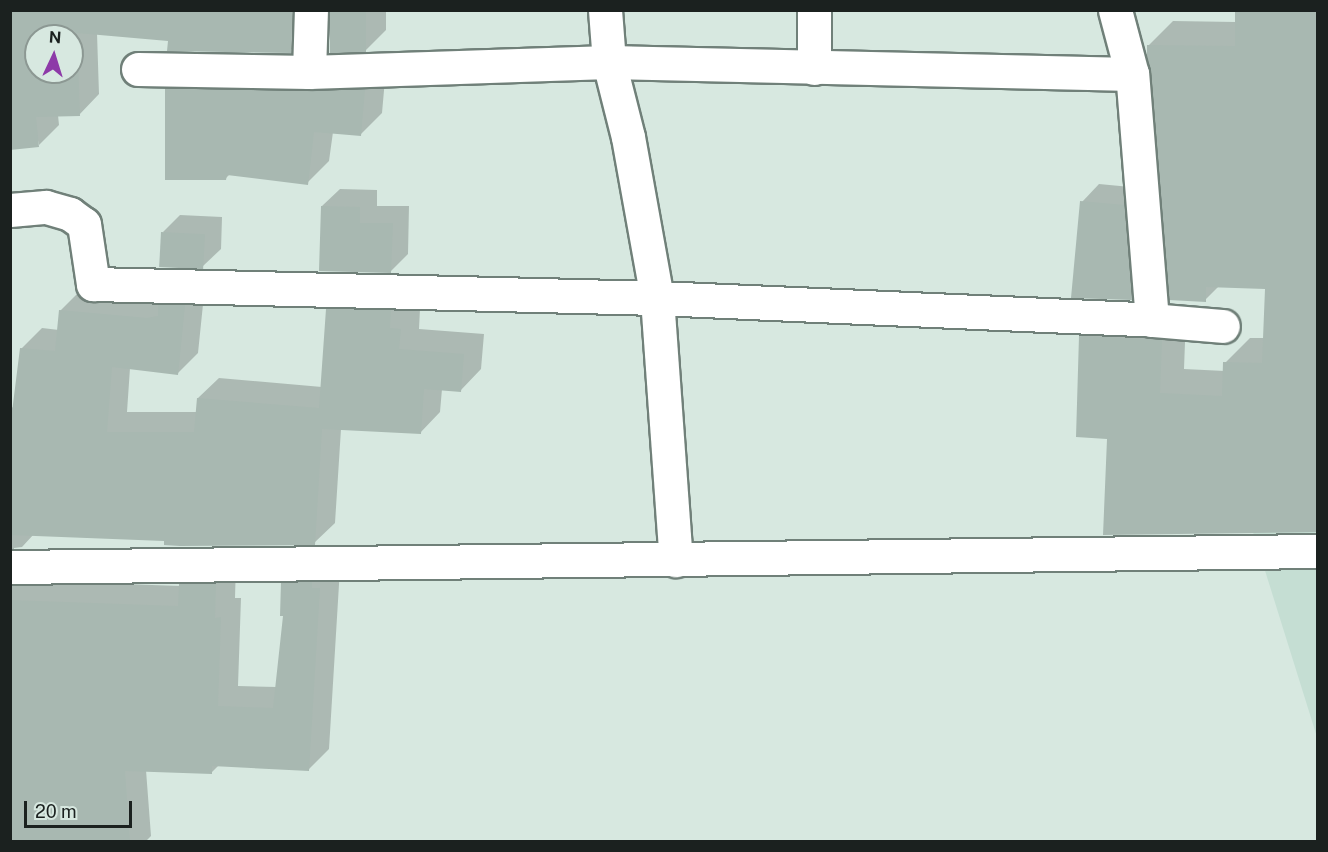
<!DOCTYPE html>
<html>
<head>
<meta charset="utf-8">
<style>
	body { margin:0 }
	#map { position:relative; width:1328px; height:852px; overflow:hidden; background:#d7e8e0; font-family:"Public Sans",sans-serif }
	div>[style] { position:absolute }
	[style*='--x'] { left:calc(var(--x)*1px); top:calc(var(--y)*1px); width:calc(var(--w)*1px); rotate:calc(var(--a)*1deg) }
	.built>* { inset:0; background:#c5ded3 }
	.shadow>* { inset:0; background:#0003 }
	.building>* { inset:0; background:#a8b8b1; transform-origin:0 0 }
	.roads { filter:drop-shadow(2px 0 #708079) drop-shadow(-2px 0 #708079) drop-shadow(0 2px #708079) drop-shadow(0 -2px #708079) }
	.street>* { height:33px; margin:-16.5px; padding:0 16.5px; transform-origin:16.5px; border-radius:16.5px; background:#fff }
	span { translate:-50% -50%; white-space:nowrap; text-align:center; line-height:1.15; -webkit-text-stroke:4.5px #d7e8e0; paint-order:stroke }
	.frame { position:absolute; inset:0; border:12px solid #1b211f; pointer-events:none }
	.north { position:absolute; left:24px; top:24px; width:60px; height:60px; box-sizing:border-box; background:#d7e8e0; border:2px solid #8c9893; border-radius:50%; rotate:4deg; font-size:16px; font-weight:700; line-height:24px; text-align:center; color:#1b211f }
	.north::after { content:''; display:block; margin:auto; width:21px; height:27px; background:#8d3aa8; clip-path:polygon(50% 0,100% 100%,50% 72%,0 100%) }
	.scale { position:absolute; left:24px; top:801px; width:108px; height:27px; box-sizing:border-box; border:3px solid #1b211f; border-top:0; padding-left:8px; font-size:18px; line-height:21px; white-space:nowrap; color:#1b211f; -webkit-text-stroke:4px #d7e8e0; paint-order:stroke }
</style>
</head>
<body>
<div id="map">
	<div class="built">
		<i style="clip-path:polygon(1227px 449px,1317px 452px,1317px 737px)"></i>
	</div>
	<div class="shadow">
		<i style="clip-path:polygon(evenodd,10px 10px,312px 10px,310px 31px,290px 51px,97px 33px,99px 94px,79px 115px,58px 115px,59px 125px,39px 145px,10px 10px,36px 36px,72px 36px,72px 72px,36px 72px,36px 36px)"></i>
		<i style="clip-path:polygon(329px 10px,386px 10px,386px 30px,366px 50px,330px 51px)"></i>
		<i style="clip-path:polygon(1236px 10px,1318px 10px,1318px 531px,1105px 533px,1108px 437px,1081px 336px,1105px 311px,1186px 316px,1184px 369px,1225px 371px,1225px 363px,1250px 338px,1264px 338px,1266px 288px,1219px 286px,1205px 300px,1149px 45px,1173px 21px,1236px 22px)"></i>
		<i style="clip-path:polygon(189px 67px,386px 68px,382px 113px,360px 135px,333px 132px,329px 161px,307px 183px,230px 174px,226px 178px,167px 89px)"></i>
		<i style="clip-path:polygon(1099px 184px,1141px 188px,1148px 281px,1131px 299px,1082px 202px)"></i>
		<i style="clip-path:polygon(340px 189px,377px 190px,377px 206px,409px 206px,408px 254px,391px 271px,322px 206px)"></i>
		<i style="clip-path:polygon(180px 215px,222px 217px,221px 249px,203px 266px,163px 232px)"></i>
		<i style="clip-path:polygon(205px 285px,198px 353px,177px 374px,130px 368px,127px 412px,197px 412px,198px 398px,219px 378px,322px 387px,328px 309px,348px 289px,410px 290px,410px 308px,420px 309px,419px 329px,484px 334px,481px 369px,461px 390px,442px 389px,440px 412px,420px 433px,341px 429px,335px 523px,314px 543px,34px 534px,22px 547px,14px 548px,14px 556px,40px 581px,180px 586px,201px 564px,236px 563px,235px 598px,241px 598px,238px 686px,277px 687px,285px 614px,282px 583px,303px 563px,340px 568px,329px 749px,309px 769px,219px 765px,212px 772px,146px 770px,151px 836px,145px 842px,10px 842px,10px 407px,16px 408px,21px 349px,42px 328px,59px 330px,60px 311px,81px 290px)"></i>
	</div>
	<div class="building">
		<i style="clip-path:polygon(evenodd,10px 10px,292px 10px,291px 53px,167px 51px,168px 41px,77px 33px,80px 116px,36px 117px,39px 147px,10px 150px,10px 10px,36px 36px,72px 36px,72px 72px,36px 72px,36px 36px)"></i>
		<i style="left:330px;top:10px;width:36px;height:43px"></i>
		<i style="clip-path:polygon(1235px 10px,1317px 10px,1317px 532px,1103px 535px,1107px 439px,1076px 437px,1079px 336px,1162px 340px,1160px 393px,1222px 396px,1223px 362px,1262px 363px,1265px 289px,1206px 287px,1206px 302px,1169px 300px,1147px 56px,1147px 45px,1235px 46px)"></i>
		<i style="clip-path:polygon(165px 88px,365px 89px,361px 136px,314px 132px,308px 185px,227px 175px,226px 180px,165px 180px)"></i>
		<i style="clip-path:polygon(1080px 201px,1124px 205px,1132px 300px,1071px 298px)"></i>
		<i style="clip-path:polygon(321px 206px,360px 207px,360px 223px,393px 223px,391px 273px,319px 271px)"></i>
		<i style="left:161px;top:232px;width:44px;height:35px;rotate:3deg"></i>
		<i style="clip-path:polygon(158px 304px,185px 305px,178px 375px,112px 367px,107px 432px,194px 432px,197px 398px,319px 408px,326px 309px,391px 310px,390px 328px,401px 329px,399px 349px,464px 354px,461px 392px,424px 389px,421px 434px,322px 429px,315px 545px,180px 546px,164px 545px,164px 541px,10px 535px,10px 428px,20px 348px,55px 351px,59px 310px,147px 318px,158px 316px)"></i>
		<i style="clip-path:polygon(281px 582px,312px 582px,312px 588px,320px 588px,309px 771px,212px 766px,212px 774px,125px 771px,130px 842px,10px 842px,10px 600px,178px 606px,179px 584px,216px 583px,215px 618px,221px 617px,218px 706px,273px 708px,283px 616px,280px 616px)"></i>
	</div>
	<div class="roads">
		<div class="street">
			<i style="--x:605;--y:10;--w:52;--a:85.6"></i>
			<i style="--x:609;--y:62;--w:77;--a:75.8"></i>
			<i style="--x:628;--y:137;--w:164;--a:79.8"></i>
			<i style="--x:657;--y:298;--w:263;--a:85.9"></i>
			<i style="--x:814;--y:68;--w:58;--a:-90"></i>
			<i style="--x:138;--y:69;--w:171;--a:1"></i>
			<i style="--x:309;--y:72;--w:300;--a:-1.9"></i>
			<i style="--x:609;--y:62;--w:523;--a:1.31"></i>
			<i style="--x:309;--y:72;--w:62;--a:-88.2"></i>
			<i style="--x:10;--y:210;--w:36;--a:-5"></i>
			<i style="--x:46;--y:207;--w:25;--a:16"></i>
			<i style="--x:70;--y:214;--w:17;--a:36"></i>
			<i style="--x:84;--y:224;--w:61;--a:81.5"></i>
			<i style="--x:93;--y:284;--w:564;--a:1.42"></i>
			<i style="--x:657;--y:298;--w:495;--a:2.5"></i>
			<i style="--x:1152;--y:320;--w:247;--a:-94.6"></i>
			<i style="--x:1132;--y:74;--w:66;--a:-104.9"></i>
			<i style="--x:1152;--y:320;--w:71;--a:4.8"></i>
			<i style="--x:10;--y:567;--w:1308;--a:-0.7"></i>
		</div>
	</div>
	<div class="frame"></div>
	<div class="north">N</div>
	<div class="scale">20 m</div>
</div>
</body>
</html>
